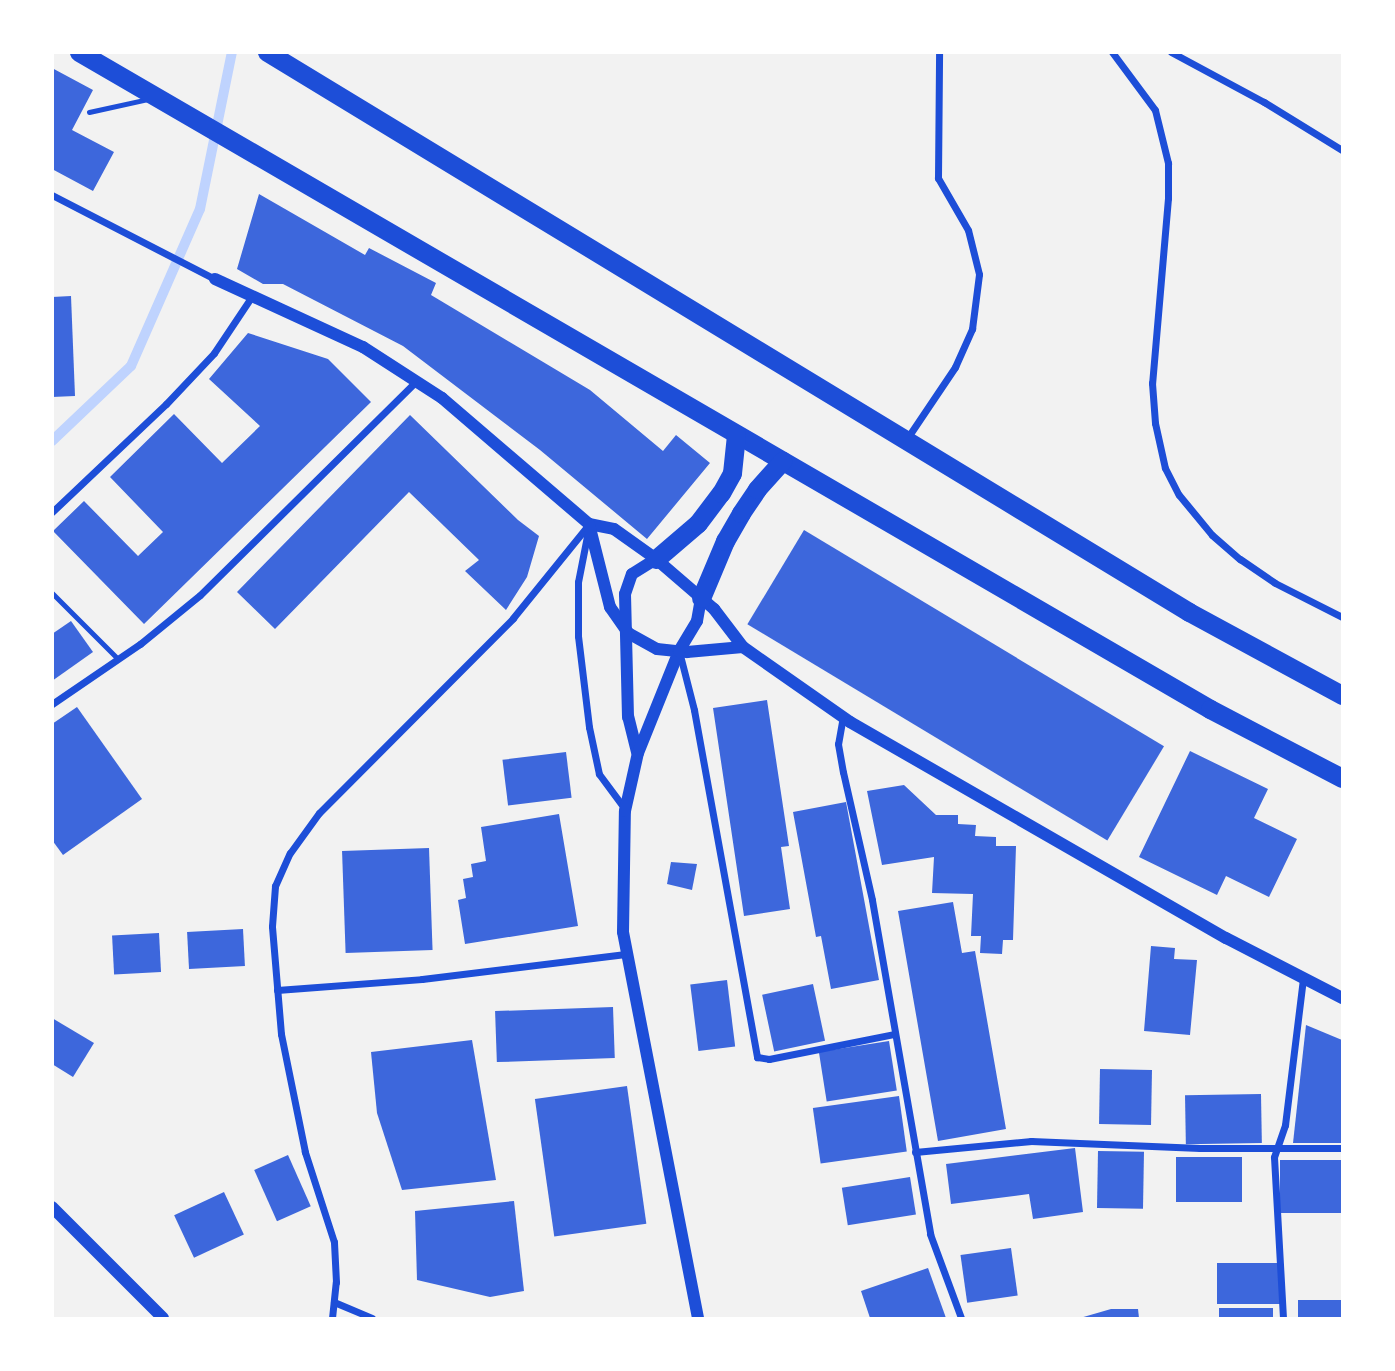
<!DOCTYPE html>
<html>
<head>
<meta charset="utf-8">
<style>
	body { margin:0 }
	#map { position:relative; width:1395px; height:1371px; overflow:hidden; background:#f2f2f2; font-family:"Times New Roman",serif }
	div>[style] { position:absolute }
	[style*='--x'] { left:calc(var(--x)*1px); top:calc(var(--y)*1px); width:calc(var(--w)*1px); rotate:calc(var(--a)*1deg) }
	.stream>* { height:10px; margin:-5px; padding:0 5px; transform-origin:5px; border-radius:5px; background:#bfd3fe }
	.building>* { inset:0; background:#3d67dc; transform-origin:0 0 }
	.service>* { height:5px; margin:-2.5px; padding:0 2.5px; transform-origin:2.5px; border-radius:2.5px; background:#1d4ed8 }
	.minor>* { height:7px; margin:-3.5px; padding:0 3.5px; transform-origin:3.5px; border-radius:3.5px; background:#1d4ed8 }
	.tertiary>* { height:12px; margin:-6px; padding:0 6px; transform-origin:6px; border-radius:6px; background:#1d4ed8 }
	.trunk>* { height:19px; margin:-9.5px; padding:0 9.5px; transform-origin:9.5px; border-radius:9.5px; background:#1d4ed8 }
	span { translate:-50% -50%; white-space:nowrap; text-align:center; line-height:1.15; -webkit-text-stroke:5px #fff; paint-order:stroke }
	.frame { position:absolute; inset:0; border:54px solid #fff; pointer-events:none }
</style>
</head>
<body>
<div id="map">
	<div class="stream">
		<i style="--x:52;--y:441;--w:109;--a:-43.5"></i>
		<i style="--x:131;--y:366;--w:171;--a:-66.3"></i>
		<i style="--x:200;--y:209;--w:160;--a:-78.5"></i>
	</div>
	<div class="building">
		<i style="clip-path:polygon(52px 68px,93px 90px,72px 130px,114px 152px,93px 191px,52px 169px)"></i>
		<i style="clip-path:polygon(259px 194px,365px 255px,369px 248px,436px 283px,431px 295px,590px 390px,663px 451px,676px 435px,710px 463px,647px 539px,540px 450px,403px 346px,283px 284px,263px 284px,237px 269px)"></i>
		<i style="clip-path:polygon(71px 296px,75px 396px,52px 397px,52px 297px)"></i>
		<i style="clip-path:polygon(248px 333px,328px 359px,371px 402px,144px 624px,53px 531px,84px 501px,138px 556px,163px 532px,110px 477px,174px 414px,222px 463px,260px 426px,209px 379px)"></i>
		<i style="clip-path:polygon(410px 415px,518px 520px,539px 536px,527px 577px,506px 610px,465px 571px,479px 560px,409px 492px,275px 629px,237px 592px)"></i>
		<i style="left:804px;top:530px;width:420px;height:110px;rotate:31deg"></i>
		<i style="clip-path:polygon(71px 621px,93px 652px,52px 681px,52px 634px)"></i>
		<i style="clip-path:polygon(767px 700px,789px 846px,781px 847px,790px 909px,744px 916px,713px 708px)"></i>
		<i style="clip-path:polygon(77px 707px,142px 799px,63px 855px,52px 840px,52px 724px)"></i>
		<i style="clip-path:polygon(1190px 751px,1268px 789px,1254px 818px,1297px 839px,1269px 897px,1226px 876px,1217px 895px,1139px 857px)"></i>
		<i style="left:566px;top:752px;width:46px;height:64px;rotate:83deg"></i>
		<i style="clip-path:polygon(904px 785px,936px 815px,958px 815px,958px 824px,976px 825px,975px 836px,996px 837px,996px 846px,1016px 846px,1013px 940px,1003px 940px,1002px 954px,980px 953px,981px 936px,971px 936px,973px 894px,932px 893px,934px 857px,882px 865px,867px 791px)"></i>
		<i style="clip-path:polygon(846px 802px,879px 980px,831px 989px,821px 936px,816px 937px,793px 812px)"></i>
		<i style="clip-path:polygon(559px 814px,578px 926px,465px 944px,458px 900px,466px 898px,463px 879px,473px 877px,471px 864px,486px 861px,481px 827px)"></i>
		<i style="left:429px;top:848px;width:102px;height:87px;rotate:88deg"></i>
		<i style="clip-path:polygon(671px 862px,697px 864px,692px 890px,667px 884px)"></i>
		<i style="clip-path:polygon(953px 902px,962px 953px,975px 951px,1006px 1129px,938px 1141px,898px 911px)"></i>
		<i style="left:243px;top:929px;width:37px;height:56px;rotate:87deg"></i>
		<i style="left:159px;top:933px;width:39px;height:47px;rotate:87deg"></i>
		<i style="clip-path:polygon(1151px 946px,1175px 948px,1174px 959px,1197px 960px,1190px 1035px,1144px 1031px)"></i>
		<i style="left:727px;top:980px;width:67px;height:37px;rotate:83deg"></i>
		<i style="left:813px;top:984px;width:58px;height:52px;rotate:78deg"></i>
		<i style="left:613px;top:1007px;width:51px;height:118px;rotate:88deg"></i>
		<i style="clip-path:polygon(52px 1018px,94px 1043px,73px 1077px,52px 1064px)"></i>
		<i style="clip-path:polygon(1306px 1025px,1342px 1040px,1342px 1143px,1293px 1143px)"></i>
		<i style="clip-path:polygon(472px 1040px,496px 1180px,402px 1190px,377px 1113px,371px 1052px)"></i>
		<i style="left:889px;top:1041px;width:50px;height:71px;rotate:81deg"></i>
		<i style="left:1100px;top:1069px;width:52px;height:55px;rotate:1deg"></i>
		<i style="left:627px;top:1086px;width:139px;height:93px;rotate:82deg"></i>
		<i style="left:1261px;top:1094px;width:49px;height:76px;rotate:89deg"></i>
		<i style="left:899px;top:1096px;width:56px;height:87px;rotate:82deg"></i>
		<i style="clip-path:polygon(1075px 1148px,1083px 1212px,1033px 1219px,1029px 1194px,951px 1204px,946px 1164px)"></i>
		<i style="left:1098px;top:1151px;width:46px;height:57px;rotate:1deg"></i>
		<i style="left:288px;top:1155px;width:56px;height:37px;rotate:66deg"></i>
		<i style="left:1176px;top:1157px;width:66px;height:45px"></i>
		<i style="left:1342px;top:1160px;width:53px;height:62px;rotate:90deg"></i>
		<i style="left:910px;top:1177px;width:38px;height:69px;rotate:81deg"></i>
		<i style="left:224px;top:1192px;width:47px;height:55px;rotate:65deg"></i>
		<i style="clip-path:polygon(514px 1201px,524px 1291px,490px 1297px,417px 1280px,415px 1211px)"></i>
		<i style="left:1011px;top:1248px;width:48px;height:51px;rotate:82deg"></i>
		<i style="left:1280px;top:1263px;width:41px;height:63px;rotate:90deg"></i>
		<i style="clip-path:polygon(928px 1268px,946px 1318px,870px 1318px,861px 1291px)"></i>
		<i style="left:1298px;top:1300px;width:44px;height:18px"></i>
		<i style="left:1273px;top:1308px;width:10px;height:54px;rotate:90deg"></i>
		<i style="clip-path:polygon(1111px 1309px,1138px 1309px,1139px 1318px,1080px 1318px)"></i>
	</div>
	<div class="service">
		<i style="--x:89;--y:112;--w:60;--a:-12.4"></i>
		<i style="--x:52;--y:593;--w:93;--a:45"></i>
	</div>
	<div class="minor">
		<i style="--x:1112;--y:52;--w:72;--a:53.4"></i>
		<i style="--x:1155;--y:110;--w:55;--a:76.2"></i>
		<i style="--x:1168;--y:163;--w:35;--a:90"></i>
		<i style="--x:1168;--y:198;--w:186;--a:94.9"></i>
		<i style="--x:1152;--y:383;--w:40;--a:85.7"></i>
		<i style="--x:1155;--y:423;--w:46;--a:77.5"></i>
		<i style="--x:1165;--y:468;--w:30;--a:63"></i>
		<i style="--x:1179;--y:495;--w:52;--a:50.5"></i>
		<i style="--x:1212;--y:535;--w:37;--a:41"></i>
		<i style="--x:1240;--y:559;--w:42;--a:34.4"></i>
		<i style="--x:1275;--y:583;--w:75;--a:26.9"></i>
		<i style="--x:1171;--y:52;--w:106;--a:28.3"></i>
		<i style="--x:1264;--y:102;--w:92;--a:31.6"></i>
		<i style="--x:52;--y:195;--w:183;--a:27.3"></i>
		<i style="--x:906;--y:440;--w:88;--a:-56.1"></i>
		<i style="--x:955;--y:367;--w:42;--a:-65.9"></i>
		<i style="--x:972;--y:329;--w:55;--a:-82.7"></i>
		<i style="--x:979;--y:274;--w:45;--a:-104"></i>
		<i style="--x:968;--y:230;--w:60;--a:-120"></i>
		<i style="--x:938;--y:178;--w:126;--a:-89.5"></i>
		<i style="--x:52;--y:512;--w:157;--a:-43.5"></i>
		<i style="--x:166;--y:404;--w:70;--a:-46.7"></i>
		<i style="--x:214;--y:353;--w:69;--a:-56.3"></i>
		<i style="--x:588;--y:531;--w:52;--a:101.1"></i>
		<i style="--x:578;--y:582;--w:54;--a:90"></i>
		<i style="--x:578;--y:636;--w:92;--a:83.1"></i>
		<i style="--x:589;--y:727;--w:48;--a:78"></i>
		<i style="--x:599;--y:774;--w:44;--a:53.4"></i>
		<i style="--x:680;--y:655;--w:57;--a:75.7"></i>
		<i style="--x:694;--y:710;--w:353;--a:79.7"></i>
		<i style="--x:757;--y:1057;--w:12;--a:9"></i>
		<i style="--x:769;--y:1059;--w:127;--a:-11.3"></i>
		<i style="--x:52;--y:704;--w:107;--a:-34.3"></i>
		<i style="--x:140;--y:644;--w:77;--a:-39.2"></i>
		<i style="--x:200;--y:595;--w:304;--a:-44.7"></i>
		<i style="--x:843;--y:716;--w:28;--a:100"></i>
		<i style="--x:838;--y:744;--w:28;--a:80"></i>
		<i style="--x:843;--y:772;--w:131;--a:77.2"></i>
		<i style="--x:872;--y:900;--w:339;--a:80.1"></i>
		<i style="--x:930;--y:1234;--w:90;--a:69.7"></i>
		<i style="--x:277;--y:990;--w:145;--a:-4.3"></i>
		<i style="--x:422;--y:979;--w:205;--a:-7"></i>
		<i style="--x:915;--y:1152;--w:117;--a:-5.4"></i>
		<i style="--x:1031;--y:1141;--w:169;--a:2.4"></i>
		<i style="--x:1200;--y:1148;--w:142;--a:0"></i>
		<i style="--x:334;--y:1302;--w:41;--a:22.8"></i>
		<i style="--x:332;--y:1318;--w:36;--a:-84"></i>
		<i style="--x:336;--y:1282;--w:40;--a:-92.9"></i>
		<i style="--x:334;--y:1242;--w:95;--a:-107.9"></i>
		<i style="--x:305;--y:1152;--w:120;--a:-101.5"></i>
		<i style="--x:281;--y:1034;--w:108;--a:-94.8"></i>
		<i style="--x:272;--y:926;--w:40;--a:-85.7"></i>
		<i style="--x:275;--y:886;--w:36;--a:-66"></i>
		<i style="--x:290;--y:853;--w:49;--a:-54.1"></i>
		<i style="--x:319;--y:813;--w:275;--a:-45.1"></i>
		<i style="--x:513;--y:618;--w:121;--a:-51"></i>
		<i style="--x:1283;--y:1318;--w:161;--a:-93.2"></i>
		<i style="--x:1274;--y:1157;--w:34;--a:-71"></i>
		<i style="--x:1285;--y:1125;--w:148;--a:-83"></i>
	</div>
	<div class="tertiary">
		<i style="--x:215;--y:279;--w:163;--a:24.7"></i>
		<i style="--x:363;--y:347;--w:94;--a:32.8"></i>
		<i style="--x:442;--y:398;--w:194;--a:40.6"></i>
		<i style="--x:589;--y:524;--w:25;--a:11"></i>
		<i style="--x:614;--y:529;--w:52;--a:35.5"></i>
		<i style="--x:656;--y:559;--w:77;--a:40.8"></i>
		<i style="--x:714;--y:609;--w:48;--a:52.7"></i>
		<i style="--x:743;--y:647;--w:131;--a:35"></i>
		<i style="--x:850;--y:722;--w:434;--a:29.9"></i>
		<i style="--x:1226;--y:938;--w:131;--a:27.3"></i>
		<i style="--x:589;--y:524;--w:86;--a:75.8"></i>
		<i style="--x:610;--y:607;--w:32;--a:55"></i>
		<i style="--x:628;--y:633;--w:33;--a:29"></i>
		<i style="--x:657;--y:649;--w:30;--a:6"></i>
		<i style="--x:687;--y:652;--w:56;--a:-5.1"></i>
		<i style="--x:637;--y:752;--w:36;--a:-104"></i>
		<i style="--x:628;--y:717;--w:123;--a:-91.4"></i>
		<i style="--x:625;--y:594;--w:21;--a:-71"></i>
		<i style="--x:632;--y:574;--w:28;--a:-32"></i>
		<i style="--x:52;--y:1207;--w:157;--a:45"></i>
		<i style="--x:698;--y:1318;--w:393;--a:-101"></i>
		<i style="--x:623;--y:932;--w:121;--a:-89.1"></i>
		<i style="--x:625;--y:811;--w:59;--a:-77.4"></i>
		<i style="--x:638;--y:753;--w:110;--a:-68.1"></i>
		<i style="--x:679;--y:651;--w:35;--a:-59"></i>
		<i style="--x:697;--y:621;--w:23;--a:-80"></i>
	</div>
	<div class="trunk">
		<i style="--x:79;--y:52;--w:1308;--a:30.15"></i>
		<i style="--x:1210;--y:709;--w:149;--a:27.6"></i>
		<i style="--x:267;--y:52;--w:1079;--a:31.27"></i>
		<i style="--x:1189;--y:612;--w:174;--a:28.5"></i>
		<i style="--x:656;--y:559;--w:55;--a:-40.6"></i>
		<i style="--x:698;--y:523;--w:38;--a:-53"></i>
		<i style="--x:721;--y:493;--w:23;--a:-61"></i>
		<i style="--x:732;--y:473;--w:39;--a:-84"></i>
		<i style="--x:701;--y:598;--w:62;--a:-67.2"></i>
		<i style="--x:725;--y:541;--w:32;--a:-60"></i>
		<i style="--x:741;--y:513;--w:29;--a:-56"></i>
		<i style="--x:757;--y:489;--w:38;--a:-48"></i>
	</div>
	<div class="frame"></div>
</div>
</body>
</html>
